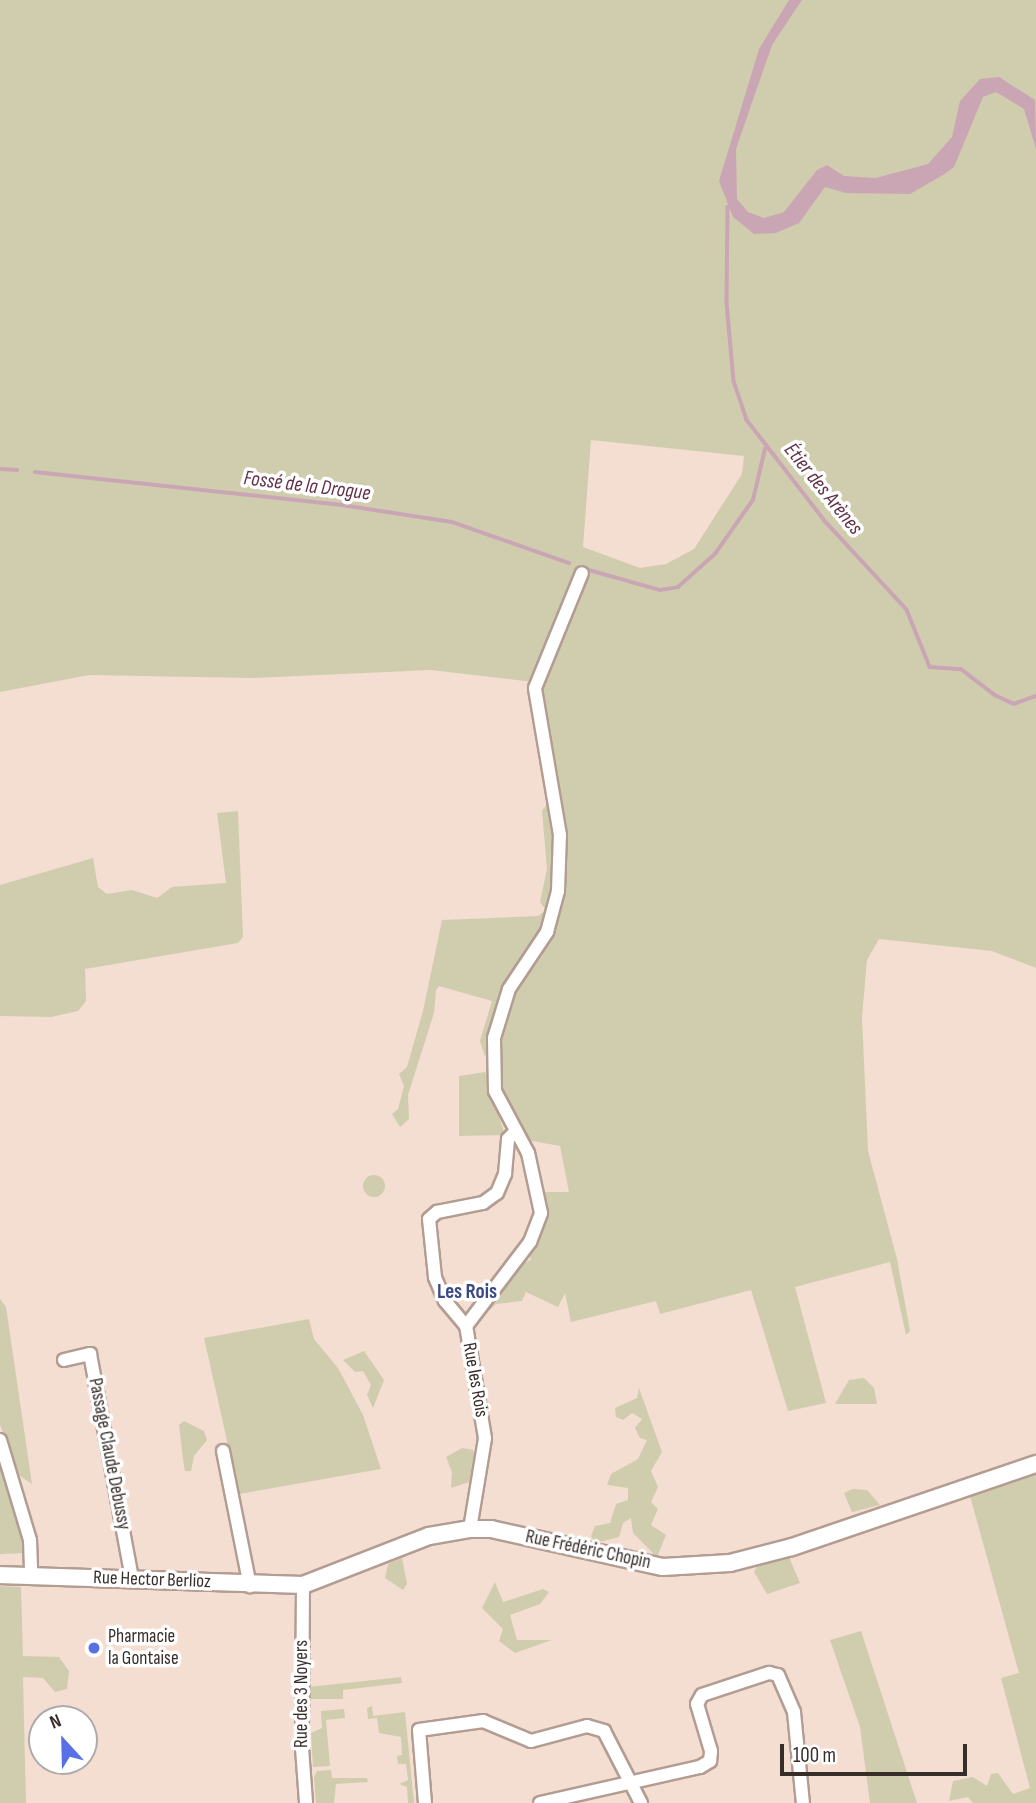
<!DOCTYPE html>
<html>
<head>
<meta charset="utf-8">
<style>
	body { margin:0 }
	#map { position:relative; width:1036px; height:1803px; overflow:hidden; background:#f4ddd1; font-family:"Sofia Sans Condensed",sans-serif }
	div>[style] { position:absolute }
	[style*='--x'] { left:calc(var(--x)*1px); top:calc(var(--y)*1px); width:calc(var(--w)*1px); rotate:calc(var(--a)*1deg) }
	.green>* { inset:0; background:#d0cdae }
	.round { border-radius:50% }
	.water>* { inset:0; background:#caa6b4 }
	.stream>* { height:3.5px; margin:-1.75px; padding:0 1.75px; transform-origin:1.75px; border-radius:1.75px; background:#caa6b4 }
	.roads { filter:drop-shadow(2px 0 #b39d92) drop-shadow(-2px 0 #b39d92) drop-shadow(0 2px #b39d92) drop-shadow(0 -2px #b39d92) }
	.street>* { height:12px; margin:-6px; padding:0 6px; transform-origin:6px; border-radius:6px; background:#fff }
	.secondary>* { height:16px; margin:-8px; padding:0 8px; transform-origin:8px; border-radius:8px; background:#fff }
	.dots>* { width:19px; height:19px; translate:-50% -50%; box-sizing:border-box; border:4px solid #fff; border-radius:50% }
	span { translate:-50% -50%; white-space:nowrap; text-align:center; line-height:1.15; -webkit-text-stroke:7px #fff; paint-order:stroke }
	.street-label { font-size:19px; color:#372e2a }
	.poi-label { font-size:19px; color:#372e2a }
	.left { translate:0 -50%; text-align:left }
	.water-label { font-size:21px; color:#633248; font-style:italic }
	.neighbourhood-label { font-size:21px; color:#3b4a86; font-weight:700 }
	.north { position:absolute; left:28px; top:1705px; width:70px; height:70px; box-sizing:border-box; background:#fff; border:2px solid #afabaa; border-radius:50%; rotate:338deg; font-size:19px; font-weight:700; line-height:28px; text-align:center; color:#372e2a }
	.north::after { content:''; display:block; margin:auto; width:24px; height:32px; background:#5770e6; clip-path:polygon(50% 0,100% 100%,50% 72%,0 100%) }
	.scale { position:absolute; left:780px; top:1744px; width:187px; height:32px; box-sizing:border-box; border:4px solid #372e2a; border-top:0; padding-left:9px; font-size:21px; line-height:24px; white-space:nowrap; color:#372e2a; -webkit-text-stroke:5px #fff; paint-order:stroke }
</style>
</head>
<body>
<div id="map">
	<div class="green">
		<i style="clip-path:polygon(evenodd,0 0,1036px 0,1036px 968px,992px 951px,879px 939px,867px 960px,862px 1017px,868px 1151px,897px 1259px,910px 1331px,906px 1335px,890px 1262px,795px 1287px,826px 1403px,788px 1411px,751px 1290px,660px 1314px,656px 1301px,571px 1322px,565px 1293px,558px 1307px,526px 1292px,522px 1301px,496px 1304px,483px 1316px,481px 1312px,519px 1264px,531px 1260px,528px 1252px,534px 1238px,539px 1240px,547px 1212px,543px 1192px,569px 1192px,560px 1146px,527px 1140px,502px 1100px,497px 1065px,502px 1021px,514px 992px,542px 956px,557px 923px,565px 871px,562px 815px,533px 682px,431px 670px,252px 678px,89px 675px,0 692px,0 0,591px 440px,744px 456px,742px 474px,694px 549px,666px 564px,640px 568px,583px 547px,591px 440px)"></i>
		<i style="clip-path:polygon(547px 804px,552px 809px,557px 872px,545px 925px,501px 997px,485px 1057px,480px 1041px,492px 1001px,439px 986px,436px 990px,434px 1013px,408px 1095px,409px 1119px,400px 1127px,392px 1114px,398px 1109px,404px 1086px,399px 1074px,407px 1067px,423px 1011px,442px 920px,538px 916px,546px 910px,540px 902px,547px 869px,542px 811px)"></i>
		<i style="clip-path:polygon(238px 811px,243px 937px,238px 943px,85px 969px,86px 1001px,78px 1011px,51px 1017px,0 1016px,0 885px,93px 858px,98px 887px,107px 894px,132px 890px,157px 898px,172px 887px,226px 883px,217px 813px)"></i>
		<i style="clip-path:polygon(485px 1072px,504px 1132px,502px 1135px,459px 1136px,459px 1076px)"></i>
		<i class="round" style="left:363px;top:1175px;width:22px;height:22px"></i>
		<i style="clip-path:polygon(0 1299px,6px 1307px,32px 1484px,20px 1476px,0 1425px)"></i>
		<i style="clip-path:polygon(309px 1319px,314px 1339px,338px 1368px,363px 1415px,381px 1469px,239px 1494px,204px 1338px)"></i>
		<i style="clip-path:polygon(364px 1351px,384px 1380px,373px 1408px,367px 1395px,371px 1385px,363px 1371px,355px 1372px,343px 1360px)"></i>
		<i style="clip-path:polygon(864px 1378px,874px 1388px,877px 1404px,835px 1404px,849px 1380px)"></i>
		<i style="clip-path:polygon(639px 1388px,662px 1452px,651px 1471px,658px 1487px,651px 1502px,658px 1509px,651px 1525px,666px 1535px,657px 1557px,633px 1533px,631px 1518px,623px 1523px,619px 1537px,595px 1543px,591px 1536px,595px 1526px,610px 1523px,616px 1504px,628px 1500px,628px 1488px,607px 1485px,611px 1474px,638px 1459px,647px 1440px,640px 1438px,635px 1428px,642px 1419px,632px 1413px,623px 1420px,616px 1417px,615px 1408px,637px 1398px)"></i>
		<i style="clip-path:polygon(184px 1421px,204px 1431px,207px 1440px,194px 1456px,191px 1471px,185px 1471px,183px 1459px,179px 1425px)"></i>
		<i style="clip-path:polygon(462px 1448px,473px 1450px,476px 1462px,472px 1481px,451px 1488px,452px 1472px,446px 1457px)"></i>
		<i style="clip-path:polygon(0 1453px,23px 1524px,25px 1553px,0 1554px)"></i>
		<i style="clip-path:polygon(1036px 1475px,1036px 1803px,973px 1803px,968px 1797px,949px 1801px,953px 1781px,973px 1777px,987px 1786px,991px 1774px,998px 1773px,1013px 1794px,1030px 1788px,1001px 1678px,1019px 1673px,970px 1496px)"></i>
		<i style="clip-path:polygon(853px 1489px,867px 1490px,880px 1505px,852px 1512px,844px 1493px)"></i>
		<i style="clip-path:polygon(789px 1557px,800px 1583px,767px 1594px,754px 1572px,757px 1566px)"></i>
		<i style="clip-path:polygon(402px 1558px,407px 1584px,403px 1590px,385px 1578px,388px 1564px)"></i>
		<i style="clip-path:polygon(495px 1582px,503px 1602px,543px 1589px,549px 1592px,540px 1604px,510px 1615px,517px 1640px,552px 1640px,515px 1653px,499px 1641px,503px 1629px,482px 1608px)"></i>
		<i style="clip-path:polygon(0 1586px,21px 1587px,23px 1656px,59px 1657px,69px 1671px,67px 1689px,55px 1692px,43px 1678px,23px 1677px,26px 1803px,0 1803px)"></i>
		<i style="clip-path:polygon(861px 1631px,917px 1803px,870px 1803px,860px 1727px,830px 1640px)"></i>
		<i style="clip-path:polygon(401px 1677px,402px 1683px,343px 1690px,343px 1699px,310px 1699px,309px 1687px)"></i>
		<i style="clip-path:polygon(372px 1706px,373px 1716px,405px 1712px,414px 1803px,408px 1803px,407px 1787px,399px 1784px,408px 1780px,406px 1764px,398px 1764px,397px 1756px,402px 1755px,401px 1737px,379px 1733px,377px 1718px,368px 1719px,367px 1708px)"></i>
		<i style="clip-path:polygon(344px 1709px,345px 1718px,326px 1720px,330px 1766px,313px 1767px,311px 1733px,322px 1728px,321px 1711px)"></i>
		<i style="clip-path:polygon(331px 1770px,332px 1778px,367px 1778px,368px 1782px,336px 1784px,334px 1803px,316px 1803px,314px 1777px,317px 1771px)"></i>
	</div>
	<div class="water">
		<i style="clip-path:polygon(789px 0,802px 0,772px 45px,736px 149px,737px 199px,748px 212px,764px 218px,784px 212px,817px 170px,827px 165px,844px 176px,876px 178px,928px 164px,952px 137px,960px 101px,980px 79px,999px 77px,1035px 100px,1036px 149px,1024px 109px,996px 92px,983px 97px,954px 167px,943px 175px,910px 194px,846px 193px,825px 187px,799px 223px,776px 233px,754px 234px,733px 217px,719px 181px,759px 49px)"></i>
	</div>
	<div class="stream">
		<i style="--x:728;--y:207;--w:96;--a:90.6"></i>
		<i style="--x:727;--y:303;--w:78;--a:84.9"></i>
		<i style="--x:734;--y:381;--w:41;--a:71.6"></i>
		<i style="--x:747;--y:420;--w:128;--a:52.3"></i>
		<i style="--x:825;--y:521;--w:121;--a:47.3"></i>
		<i style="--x:907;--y:610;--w:61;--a:68"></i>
		<i style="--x:930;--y:667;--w:31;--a:4"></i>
		<i style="--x:961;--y:669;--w:43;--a:37.4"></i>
		<i style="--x:995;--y:695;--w:21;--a:25"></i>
		<i style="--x:1014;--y:704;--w:23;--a:-20"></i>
		<i style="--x:0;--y:469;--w:17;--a:3"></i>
		<i style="--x:35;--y:472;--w:309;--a:6.1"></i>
		<i style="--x:342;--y:505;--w:111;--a:8.8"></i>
		<i style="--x:452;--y:522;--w:124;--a:19.3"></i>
		<i style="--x:589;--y:570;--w:74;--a:15.7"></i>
		<i style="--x:660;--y:590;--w:18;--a:-9"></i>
		<i style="--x:678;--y:587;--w:50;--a:-41.7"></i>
		<i style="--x:715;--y:554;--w:66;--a:-54.9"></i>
		<i style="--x:753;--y:500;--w:52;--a:-76.8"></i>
	</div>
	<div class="roads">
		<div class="street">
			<i style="--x:466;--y:1326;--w:33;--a:-130"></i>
			<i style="--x:445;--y:1301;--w:26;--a:-113"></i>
			<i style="--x:435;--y:1277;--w:58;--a:-95.9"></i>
			<i style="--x:429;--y:1219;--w:11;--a:-41"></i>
			<i style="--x:437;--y:1212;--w:47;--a:-11.1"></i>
			<i style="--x:483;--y:1203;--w:17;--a:-36"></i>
			<i style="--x:497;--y:1193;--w:21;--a:-67"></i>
			<i style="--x:505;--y:1174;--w:35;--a:-85"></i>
			<i style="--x:508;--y:1139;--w:11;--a:-45"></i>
			<i style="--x:64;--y:1360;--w:27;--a:-13"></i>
			<i style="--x:90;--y:1354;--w:229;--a:79.4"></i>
			<i style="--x:0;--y:1440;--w:104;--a:73.3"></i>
			<i style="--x:30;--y:1540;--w:36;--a:88"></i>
			<i style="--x:223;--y:1451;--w:138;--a:78.7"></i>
			<i style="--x:470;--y:1529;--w:92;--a:-80.6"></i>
			<i style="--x:485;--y:1438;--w:114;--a:-99.6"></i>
			<i style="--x:466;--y:1326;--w:106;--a:-52.7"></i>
			<i style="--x:530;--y:1242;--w:31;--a:-69"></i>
			<i style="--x:541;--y:1213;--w:61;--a:-102.2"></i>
			<i style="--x:528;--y:1153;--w:70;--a:-118"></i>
			<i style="--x:495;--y:1091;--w:53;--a:-91.1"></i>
			<i style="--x:494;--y:1038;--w:51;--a:-73"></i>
			<i style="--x:509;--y:989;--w:69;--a:-56.3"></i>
			<i style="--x:547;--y:932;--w:42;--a:-75"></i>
			<i style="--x:558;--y:891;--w:56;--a:-88"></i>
			<i style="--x:560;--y:835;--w:149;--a:-99.7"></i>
			<i style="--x:535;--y:688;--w:124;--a:-67.8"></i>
			<i style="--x:303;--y:1585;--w:163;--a:90.4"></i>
			<i style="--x:302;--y:1748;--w:55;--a:85.8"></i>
			<i style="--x:425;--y:1803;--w:73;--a:-94.7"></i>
			<i style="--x:419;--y:1730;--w:65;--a:-8"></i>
			<i style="--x:483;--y:1721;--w:52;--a:22.6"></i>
			<i style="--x:531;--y:1741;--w:58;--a:-15"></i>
			<i style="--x:587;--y:1726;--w:18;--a:16"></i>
			<i style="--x:604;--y:1731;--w:81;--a:62.8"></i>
			<i style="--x:540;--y:1803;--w:164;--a:-12.7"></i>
			<i style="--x:700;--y:1767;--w:12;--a:-31"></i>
			<i style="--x:710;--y:1761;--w:10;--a:-84"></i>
			<i style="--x:711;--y:1751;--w:49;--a:-106.6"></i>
			<i style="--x:697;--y:1704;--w:10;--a:-61"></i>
			<i style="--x:702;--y:1695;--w:71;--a:-18.2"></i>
			<i style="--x:769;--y:1673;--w:9;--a:13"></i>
			<i style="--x:778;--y:1675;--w:40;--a:66.6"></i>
			<i style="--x:794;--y:1712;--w:91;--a:84.4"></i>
		</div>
		<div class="secondary">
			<i style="--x:0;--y:1575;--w:303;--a:1.9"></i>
			<i style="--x:303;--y:1585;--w:135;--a:-21.3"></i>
			<i style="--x:429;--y:1536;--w:42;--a:-9.7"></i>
			<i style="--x:470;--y:1529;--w:21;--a:0"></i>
			<i style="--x:491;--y:1529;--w:176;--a:12.5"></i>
			<i style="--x:663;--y:1567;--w:67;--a:-3.4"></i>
			<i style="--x:730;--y:1563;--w:64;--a:-14.5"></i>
			<i style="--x:792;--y:1547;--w:258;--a:-18.8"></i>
		</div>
	</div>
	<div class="dots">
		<i style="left:94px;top:1648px;background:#5770e6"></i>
	</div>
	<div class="street-label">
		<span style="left:475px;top:1380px;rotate:80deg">Rue les Rois</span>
		<span style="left:109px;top:1454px;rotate:79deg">Passage Claude Debussy</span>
		<span style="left:588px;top:1550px;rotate:12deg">Rue Frédéric Chopin</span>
		<span style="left:152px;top:1580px;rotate:2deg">Rue Hector Berlioz</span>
		<span style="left:302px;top:1694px;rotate:-90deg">Rue des 3 Noyers</span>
	</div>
	<div class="poi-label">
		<span class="left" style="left:108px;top:1648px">Pharmacie<br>la Gontaise</span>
	</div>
	<div class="water-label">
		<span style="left:307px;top:486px;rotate:7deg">Fossé de la Drogue</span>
		<span style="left:823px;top:489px;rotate:51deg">Étier des Arènes</span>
	</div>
	<div class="neighbourhood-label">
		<span style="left:467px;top:1292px">Les Rois</span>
	</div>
	<div class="north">N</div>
	<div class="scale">100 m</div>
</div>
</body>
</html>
